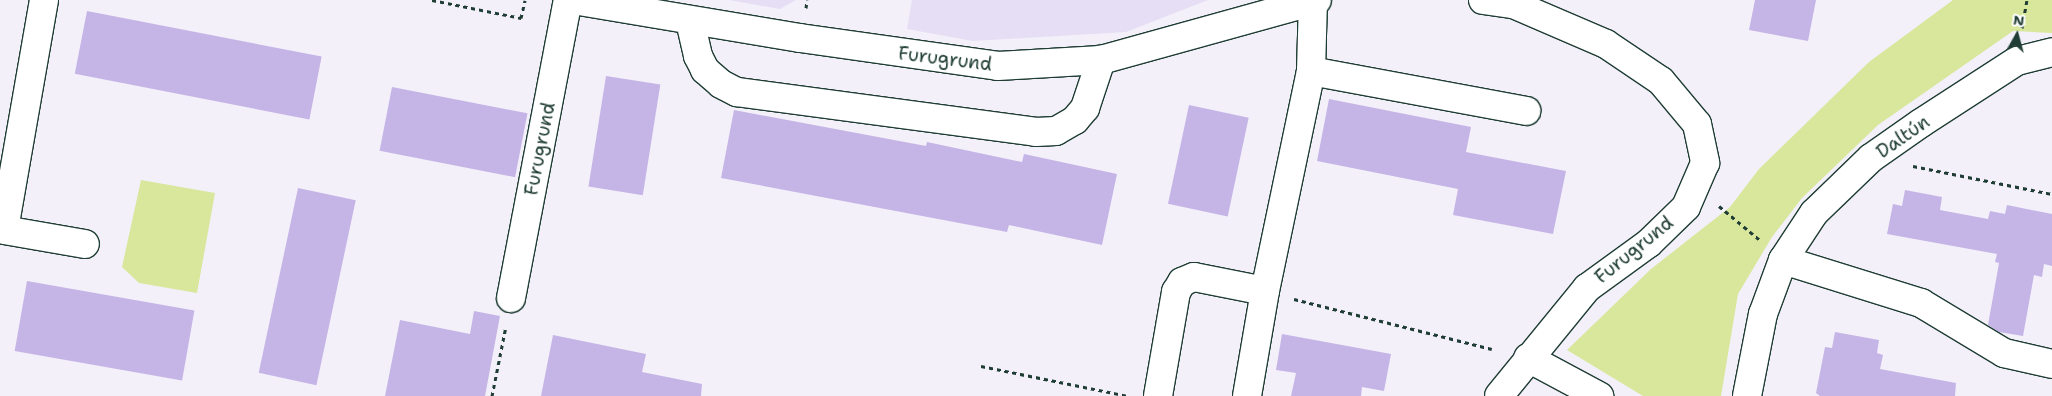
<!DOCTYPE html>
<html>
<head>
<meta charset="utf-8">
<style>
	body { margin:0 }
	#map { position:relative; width:2052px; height:396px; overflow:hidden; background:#f3f0fa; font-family:"Shantell Sans",sans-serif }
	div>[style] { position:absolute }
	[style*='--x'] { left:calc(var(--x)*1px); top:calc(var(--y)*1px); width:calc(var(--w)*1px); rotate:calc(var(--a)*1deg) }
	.built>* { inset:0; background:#e5def4 }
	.green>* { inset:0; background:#d8e79b }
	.building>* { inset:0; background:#c5b5e6; transform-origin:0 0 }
	.path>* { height:3px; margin-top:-1.5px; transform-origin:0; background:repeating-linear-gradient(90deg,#1f3d34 0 4px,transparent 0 8px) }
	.roads { filter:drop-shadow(1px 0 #1f3d34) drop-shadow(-1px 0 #1f3d34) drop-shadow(0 1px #1f3d34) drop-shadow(0 -1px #1f3d34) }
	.minor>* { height:28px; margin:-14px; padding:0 14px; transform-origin:14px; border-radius:14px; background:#fff }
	span { translate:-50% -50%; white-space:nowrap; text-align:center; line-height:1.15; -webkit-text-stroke:4px #fff; paint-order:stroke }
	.street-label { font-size:19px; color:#1f3d34 }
	.north { position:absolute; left:1992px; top:10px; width:50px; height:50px; -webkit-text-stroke:4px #fff; paint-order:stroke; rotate:7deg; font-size:14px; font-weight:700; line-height:20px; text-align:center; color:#1f3d34 }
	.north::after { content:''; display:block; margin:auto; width:18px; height:22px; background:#1f3d34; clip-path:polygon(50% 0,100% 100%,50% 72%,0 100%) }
</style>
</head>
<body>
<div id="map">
	<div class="built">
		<i style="clip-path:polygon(729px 0,796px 0,780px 9px)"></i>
		<i style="clip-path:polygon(912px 0,1208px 0,1126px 32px,973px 41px,907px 29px)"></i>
	</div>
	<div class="green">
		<i style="clip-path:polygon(1953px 0,2052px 0,2052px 33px,2013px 31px,1878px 125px,1802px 198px,1772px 237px,1738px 294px,1721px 396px,1643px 396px,1567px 350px,1651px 269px,1730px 207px,1759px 169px,1869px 62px)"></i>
		<i style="clip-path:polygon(141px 180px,215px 193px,197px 293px,139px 283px,122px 267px)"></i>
	</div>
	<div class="building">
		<i style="clip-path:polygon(1755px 0,1816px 0,1808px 41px,1749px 30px)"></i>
		<i style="left:87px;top:11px;width:239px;height:64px;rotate:11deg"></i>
		<i style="left:606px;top:76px;width:55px;height:112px;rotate:9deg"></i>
		<i style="left:392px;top:87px;width:138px;height:65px;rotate:11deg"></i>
		<i style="clip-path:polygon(1329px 99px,1471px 127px,1466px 152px,1566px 171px,1553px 234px,1453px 215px,1458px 189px,1317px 161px)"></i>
		<i style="left:1189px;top:105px;width:61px;height:101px;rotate:12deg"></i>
		<i style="clip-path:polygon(734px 110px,926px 146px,927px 142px,1022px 162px,1024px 154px,1117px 174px,1102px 245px,1009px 225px,1007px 232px,721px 178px)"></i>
		<i style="left:298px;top:188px;width:59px;height:189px;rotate:12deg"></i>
		<i style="clip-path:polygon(1905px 190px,1942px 197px,1940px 210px,1988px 219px,1990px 211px,2005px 214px,2007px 205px,2052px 214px,2052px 266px,2044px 264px,2042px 277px,2034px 275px,2023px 336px,1999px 332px,1988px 325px,1999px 263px,1995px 262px,1997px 254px,1887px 234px,1893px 204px,1902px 206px)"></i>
		<i style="left:27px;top:281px;width:170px;height:71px;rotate:10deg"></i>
		<i style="clip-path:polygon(474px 311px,500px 316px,485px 396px,385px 396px,400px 320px,470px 334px)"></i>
		<i style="clip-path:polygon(1835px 332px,1879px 340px,1877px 353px,1883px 355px,1880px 369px,1956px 383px,1955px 396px,1820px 396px,1816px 393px,1825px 347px,1832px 348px)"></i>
		<i style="clip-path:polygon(1282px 334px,1391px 354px,1384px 391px,1362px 387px,1361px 396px,1291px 396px,1296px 373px,1276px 370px)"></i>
		<i style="clip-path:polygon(553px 335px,646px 354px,642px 372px,702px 384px,701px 396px,541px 396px)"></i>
	</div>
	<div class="path">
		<i style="--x:432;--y:0;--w:91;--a:11.4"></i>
		<i style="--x:521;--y:18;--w:18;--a:-77"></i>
		<i style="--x:806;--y:8;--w:8;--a:-83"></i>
		<i style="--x:2022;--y:28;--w:28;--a:-80"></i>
		<i style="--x:1913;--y:166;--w:142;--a:11.4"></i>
		<i style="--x:1719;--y:206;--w:53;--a:39.7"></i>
		<i style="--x:1294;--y:299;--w:204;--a:14.2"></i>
		<i style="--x:981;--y:366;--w:151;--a:11.5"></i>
		<i style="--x:492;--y:396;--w:71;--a:-78.7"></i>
	</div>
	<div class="roads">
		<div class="minor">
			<i style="--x:44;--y:0;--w:233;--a:99.9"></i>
			<i style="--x:4;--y:230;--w:82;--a:9.8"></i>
			<i style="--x:573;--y:0;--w:230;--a:9.5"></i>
			<i style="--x:800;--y:38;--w:200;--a:8"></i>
			<i style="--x:998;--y:66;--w:103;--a:-3.3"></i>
			<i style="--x:1101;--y:60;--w:224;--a:-15.5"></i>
			<i style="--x:1483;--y:0;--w:30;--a:8"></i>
			<i style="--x:1513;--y:4;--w:101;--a:23.3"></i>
			<i style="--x:1606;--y:44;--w:66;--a:33.9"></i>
			<i style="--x:1661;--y:81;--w:56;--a:50.1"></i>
			<i style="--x:1697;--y:124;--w:40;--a:78"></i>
			<i style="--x:1705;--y:163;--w:48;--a:113.4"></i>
			<i style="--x:1686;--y:207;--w:52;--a:135.8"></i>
			<i style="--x:1649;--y:243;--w:77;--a:144"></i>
			<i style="--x:1587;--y:288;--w:139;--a:129.2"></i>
			<i style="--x:690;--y:21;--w:36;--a:77"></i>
			<i style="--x:698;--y:56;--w:16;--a:63"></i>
			<i style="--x:705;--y:70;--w:21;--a:41"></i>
			<i style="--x:721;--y:84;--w:18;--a:27"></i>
			<i style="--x:737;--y:92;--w:302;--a:7.6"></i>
			<i style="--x:1036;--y:132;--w:20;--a:-3"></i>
			<i style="--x:1056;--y:131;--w:22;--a:-30"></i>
			<i style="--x:1075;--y:120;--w:16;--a:-50"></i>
			<i style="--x:1085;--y:108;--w:51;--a:-71.6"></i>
			<i style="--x:1311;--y:71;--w:219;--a:10.5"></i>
			<i style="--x:1783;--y:260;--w:145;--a:17.3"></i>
			<i style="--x:1921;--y:303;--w:97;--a:31.1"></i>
			<i style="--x:2004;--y:353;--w:49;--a:12.9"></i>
			<i style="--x:511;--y:298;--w:303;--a:-79.2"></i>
			<i style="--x:1528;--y:358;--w:81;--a:28.2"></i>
			<i style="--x:1158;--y:396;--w:106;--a:-80.2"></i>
			<i style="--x:1176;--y:292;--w:12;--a:-59"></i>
			<i style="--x:1182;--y:282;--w:13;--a:-23"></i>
			<i style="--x:1194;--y:277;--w:72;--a:11.2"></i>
			<i style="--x:1247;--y:396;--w:107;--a:-80.3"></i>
			<i style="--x:1265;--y:291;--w:225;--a:-78.2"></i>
			<i style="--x:1311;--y:71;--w:71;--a:-88.4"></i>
			<i style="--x:1747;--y:396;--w:84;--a:-79"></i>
			<i style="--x:1763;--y:314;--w:58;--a:-69.7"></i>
			<i style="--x:1783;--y:260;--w:56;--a:-56.6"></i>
			<i style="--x:1814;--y:213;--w:79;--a:-44"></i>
			<i style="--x:1871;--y:158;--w:61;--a:-35"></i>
			<i style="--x:1921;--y:123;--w:114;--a:-32.9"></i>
			<i style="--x:2017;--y:61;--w:36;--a:-14"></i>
		</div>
	</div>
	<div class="street-label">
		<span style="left:945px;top:59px;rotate:7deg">Furugrund</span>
		<span style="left:1903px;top:137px;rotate:-35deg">Daltún</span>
		<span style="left:540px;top:149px;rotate:-79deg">Furugrund</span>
		<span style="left:1634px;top:250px;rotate:-39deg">Furugrund</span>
	</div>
	<div class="north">N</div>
</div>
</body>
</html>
